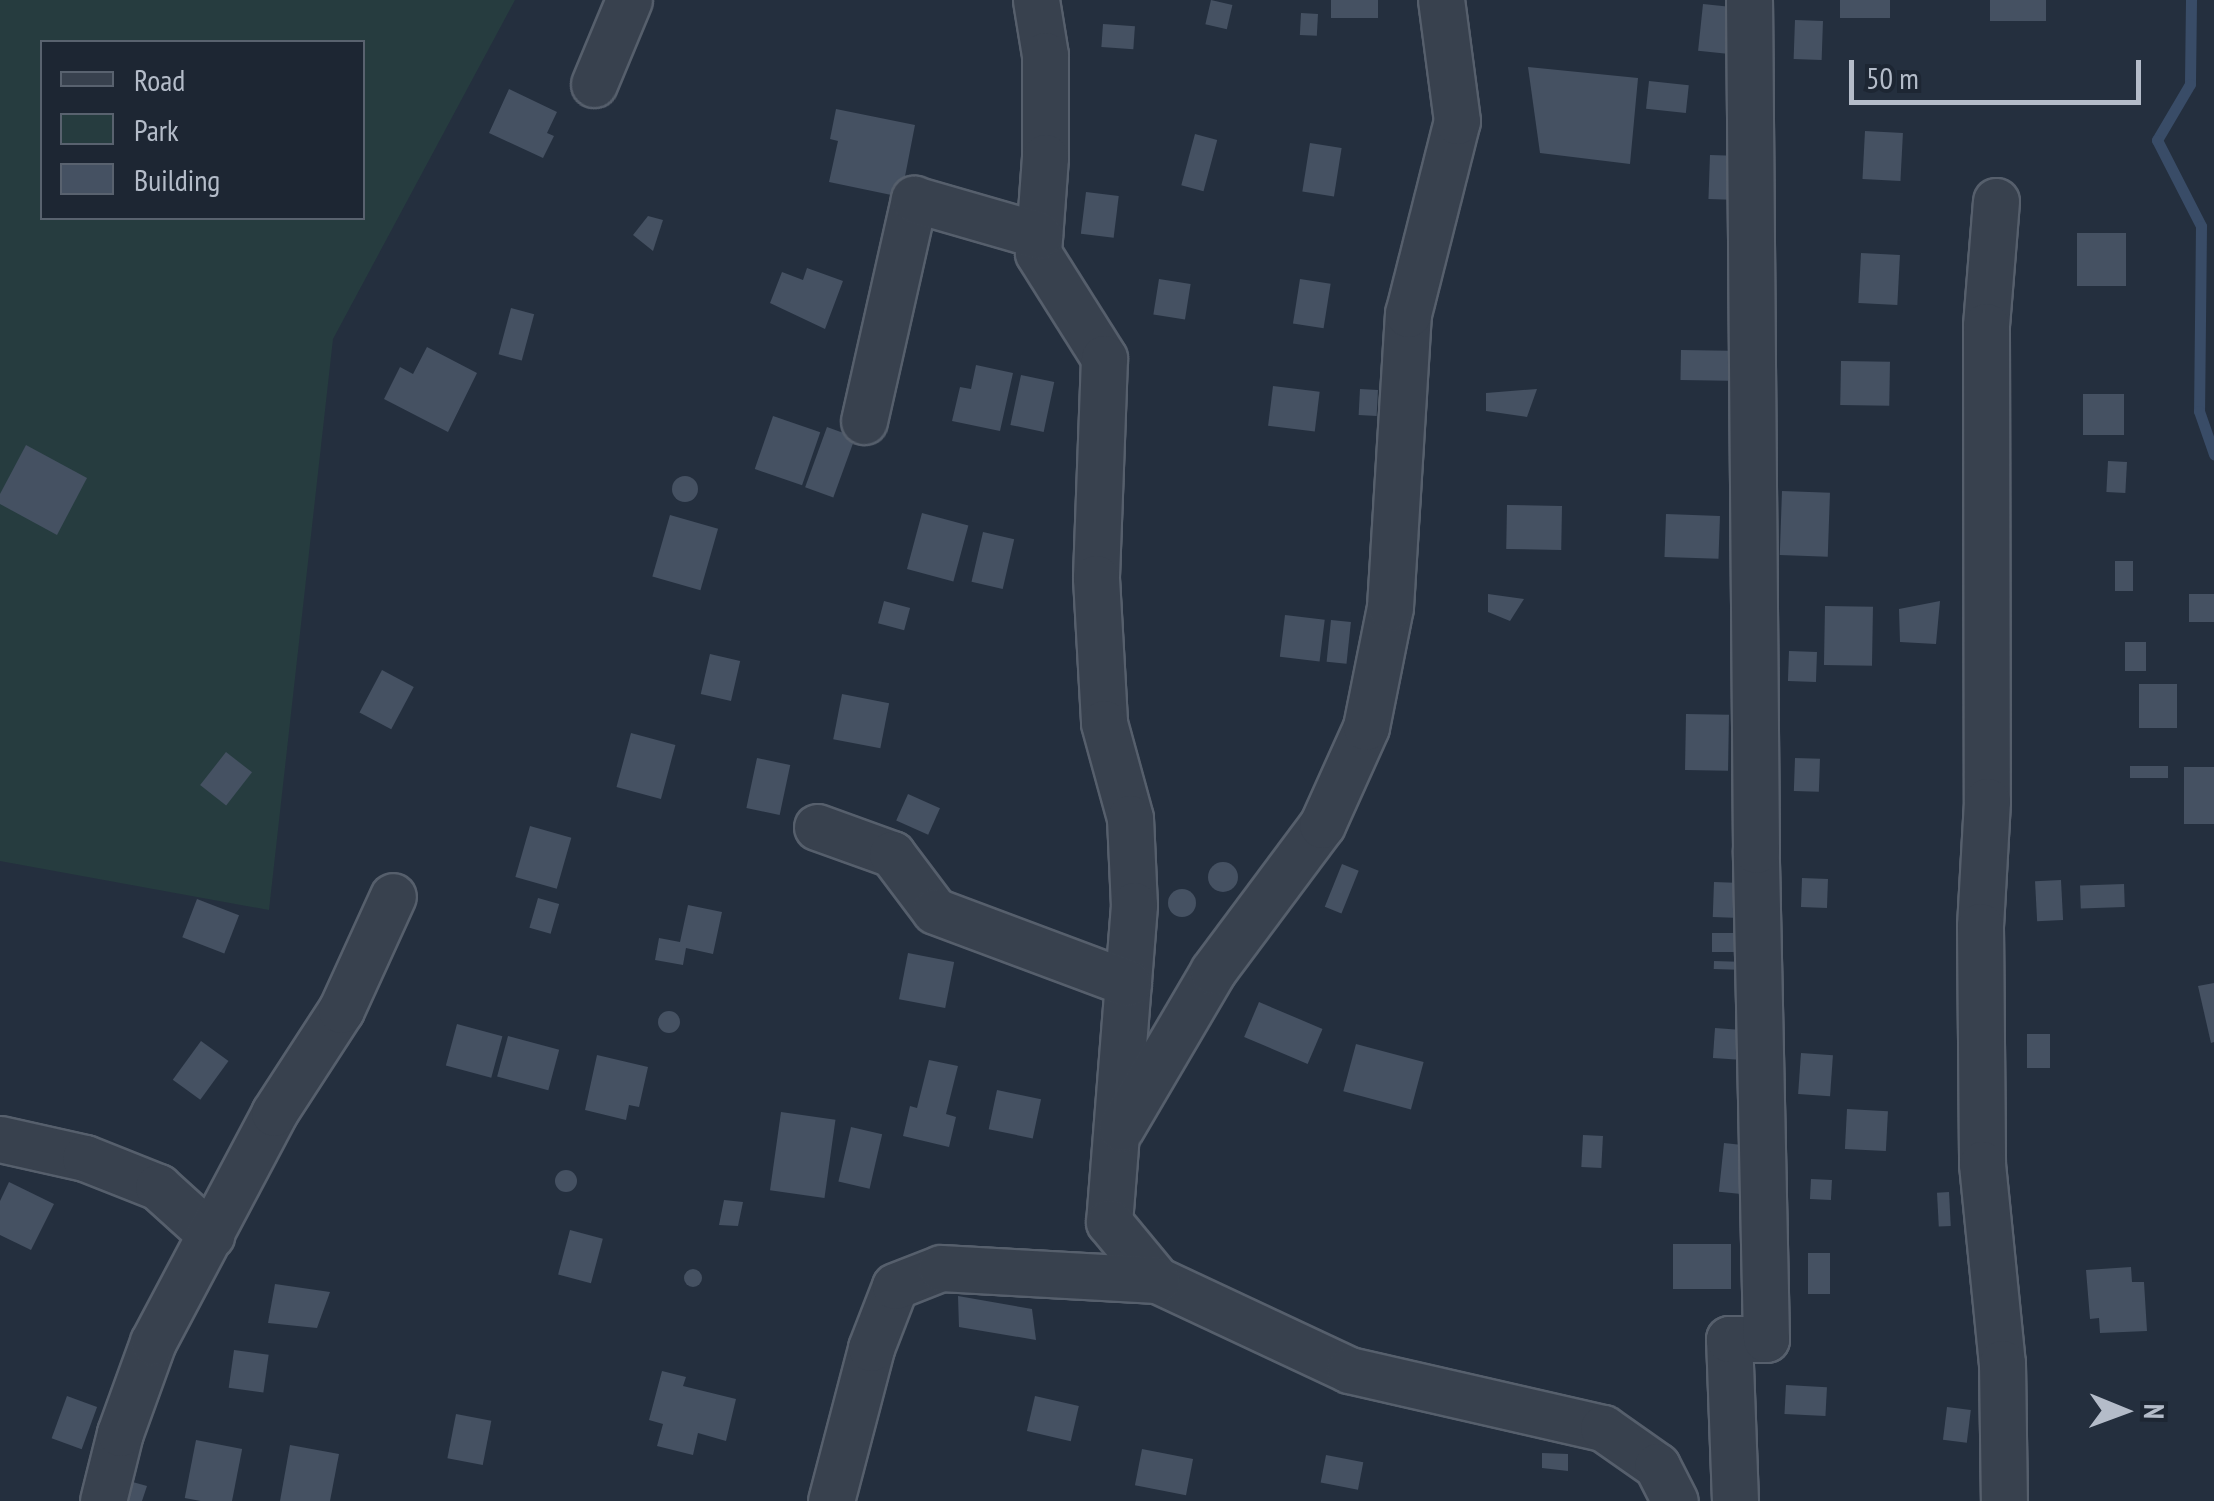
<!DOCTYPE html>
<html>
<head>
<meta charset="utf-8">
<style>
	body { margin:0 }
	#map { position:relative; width:2214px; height:1501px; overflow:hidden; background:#242f3e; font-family:"PT Sans Narrow",sans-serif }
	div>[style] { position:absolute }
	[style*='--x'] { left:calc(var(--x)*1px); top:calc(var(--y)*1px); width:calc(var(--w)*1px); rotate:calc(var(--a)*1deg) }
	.green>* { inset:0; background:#263c3f }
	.stream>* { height:11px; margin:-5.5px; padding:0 5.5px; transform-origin:5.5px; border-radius:5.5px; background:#394c67 }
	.building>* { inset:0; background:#455162; transform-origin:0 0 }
	.round { border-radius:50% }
	.roads { filter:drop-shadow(2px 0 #565f6c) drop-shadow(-2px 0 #565f6c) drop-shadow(0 2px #565f6c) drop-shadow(0 -2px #565f6c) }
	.minor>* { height:45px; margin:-22.5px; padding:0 22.5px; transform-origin:22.5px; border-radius:22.5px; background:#38414e }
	span { translate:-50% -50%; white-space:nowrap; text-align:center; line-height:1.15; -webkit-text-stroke:10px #1d2633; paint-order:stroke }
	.legend { position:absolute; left:40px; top:40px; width:325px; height:180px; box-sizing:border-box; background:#1d2633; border:2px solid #59626f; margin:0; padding:12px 18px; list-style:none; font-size:30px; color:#b4bcc9 }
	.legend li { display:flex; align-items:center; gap:20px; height:50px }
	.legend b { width:50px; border:2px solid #59626f }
	.north { position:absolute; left:2074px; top:1361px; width:100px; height:100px; -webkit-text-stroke:8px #1d2633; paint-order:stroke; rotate:91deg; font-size:28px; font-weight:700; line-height:40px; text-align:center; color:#b4bcc9 }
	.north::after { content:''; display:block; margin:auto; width:35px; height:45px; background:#b4bcc9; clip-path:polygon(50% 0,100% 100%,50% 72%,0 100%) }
	.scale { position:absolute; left:1849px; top:60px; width:292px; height:45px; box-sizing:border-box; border:5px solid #b4bcc9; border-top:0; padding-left:12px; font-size:30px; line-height:35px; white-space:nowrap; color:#b4bcc9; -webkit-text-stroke:8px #1d2633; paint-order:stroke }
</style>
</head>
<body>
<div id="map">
	<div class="green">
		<i style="clip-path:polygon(evenodd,0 0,515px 0,333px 339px,269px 910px,0 861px,0 0,42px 42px,362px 42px,362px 218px,42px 218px,42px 42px)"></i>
	</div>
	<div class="stream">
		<i style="--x:2191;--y:0;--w:84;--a:90.7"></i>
		<i style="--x:2190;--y:84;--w:65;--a:120.5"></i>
		<i style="--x:2157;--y:140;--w:97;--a:62.9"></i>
		<i style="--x:2201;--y:226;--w:185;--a:90.6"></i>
		<i style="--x:2199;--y:411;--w:46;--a:70.8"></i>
	</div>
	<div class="building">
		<i style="left:1211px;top:0;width:22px;height:25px;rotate:13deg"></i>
		<i style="left:1331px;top:0;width:47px;height:18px"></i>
		<i style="left:1840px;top:0;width:50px;height:18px"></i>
		<i style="left:1990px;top:0;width:56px;height:21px"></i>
		<i style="left:1703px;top:4px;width:41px;height:47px;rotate:6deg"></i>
		<i style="left:1301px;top:13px;width:17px;height:22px;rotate:3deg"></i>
		<i style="left:1795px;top:20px;width:28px;height:39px;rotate:2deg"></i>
		<i style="left:1103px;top:24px;width:32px;height:23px;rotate:4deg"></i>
		<i style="clip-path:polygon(1528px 67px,1638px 78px,1630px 164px,1540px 153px)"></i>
		<i style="left:1649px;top:81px;width:40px;height:28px;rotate:6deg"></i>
		<i style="clip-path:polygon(509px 89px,557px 112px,547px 133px,554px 136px,543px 158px,489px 133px)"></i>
		<i style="clip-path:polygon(836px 109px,915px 125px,901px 197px,829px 182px,838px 141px,830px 139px)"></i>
		<i style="left:1865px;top:131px;width:38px;height:48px;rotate:3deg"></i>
		<i style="left:1195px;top:134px;width:23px;height:53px;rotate:15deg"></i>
		<i style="left:1310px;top:143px;width:32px;height:49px;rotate:9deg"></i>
		<i style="left:1710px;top:155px;width:31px;height:44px;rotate:2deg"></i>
		<i style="left:1086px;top:192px;width:33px;height:42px;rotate:7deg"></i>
		<i style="clip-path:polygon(648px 216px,663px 220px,653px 251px,633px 235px)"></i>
		<i style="left:2077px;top:233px;width:49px;height:53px"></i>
		<i style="left:1861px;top:253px;width:39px;height:50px;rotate:3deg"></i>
		<i style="clip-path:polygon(807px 268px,843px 281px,825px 329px,770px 303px,782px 272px,803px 280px)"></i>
		<i style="left:1159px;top:279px;width:32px;height:36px;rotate:9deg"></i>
		<i style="left:1300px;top:279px;width:31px;height:45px;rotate:9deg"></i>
		<i style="left:511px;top:308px;width:24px;height:48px;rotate:15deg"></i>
		<i style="clip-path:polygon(427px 347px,477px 373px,448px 432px,384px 399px,400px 367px,413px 374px)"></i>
		<i style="left:1681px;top:350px;width:48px;height:30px;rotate:1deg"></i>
		<i style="left:1841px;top:361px;width:49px;height:44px;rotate:1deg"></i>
		<i style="clip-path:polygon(976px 365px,1013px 373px,1000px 431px,952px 421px,960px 387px,971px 389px)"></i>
		<i style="left:1021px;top:375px;width:34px;height:51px;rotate:12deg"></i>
		<i style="left:1273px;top:386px;width:47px;height:40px;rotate:7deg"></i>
		<i style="left:1360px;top:389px;width:18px;height:26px;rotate:3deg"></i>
		<i style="clip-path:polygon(1537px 389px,1527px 417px,1486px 411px,1486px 393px)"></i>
		<i style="left:2083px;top:394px;width:41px;height:41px"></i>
		<i style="left:773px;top:416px;width:50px;height:56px;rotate:19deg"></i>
		<i style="left:827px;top:427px;width:30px;height:64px;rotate:20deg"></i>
		<i style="clip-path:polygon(26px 445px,87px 478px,57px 535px,0 504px,0 494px)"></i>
		<i style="left:2108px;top:461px;width:19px;height:31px;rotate:3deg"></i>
		<i class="round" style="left:672px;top:476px;width:26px;height:26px"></i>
		<i style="left:1782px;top:491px;width:48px;height:64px;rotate:2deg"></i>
		<i style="left:1507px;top:505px;width:55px;height:44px;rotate:1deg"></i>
		<i style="left:922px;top:513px;width:48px;height:58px;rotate:15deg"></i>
		<i style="left:1666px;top:514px;width:54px;height:43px;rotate:2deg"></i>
		<i style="left:670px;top:515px;width:50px;height:64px;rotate:16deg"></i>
		<i style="left:983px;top:532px;width:32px;height:51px;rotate:13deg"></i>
		<i style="left:2115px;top:561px;width:18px;height:30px"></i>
		<i style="clip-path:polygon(1488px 594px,1524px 599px,1510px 621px,1488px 612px)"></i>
		<i style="left:2189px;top:594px;width:25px;height:28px"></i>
		<i style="left:884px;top:601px;width:27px;height:23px;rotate:15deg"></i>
		<i style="clip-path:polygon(1940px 601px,1936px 644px,1900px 642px,1899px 609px)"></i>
		<i style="left:1825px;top:606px;width:48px;height:59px;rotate:1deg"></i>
		<i style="left:1285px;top:615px;width:40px;height:42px;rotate:7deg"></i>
		<i style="left:1331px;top:620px;width:20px;height:42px;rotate:6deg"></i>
		<i style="left:2146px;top:642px;width:29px;height:21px;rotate:90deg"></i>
		<i style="left:1789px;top:651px;width:28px;height:30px;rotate:2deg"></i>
		<i style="left:710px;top:654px;width:31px;height:41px;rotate:13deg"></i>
		<i style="left:382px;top:670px;width:36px;height:48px;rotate:28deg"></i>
		<i style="left:2139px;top:684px;width:38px;height:44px"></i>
		<i style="left:842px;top:694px;width:48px;height:46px;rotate:11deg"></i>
		<i style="left:1686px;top:714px;width:43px;height:56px;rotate:1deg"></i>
		<i style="left:631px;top:733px;width:46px;height:56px;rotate:15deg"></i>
		<i style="left:226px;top:752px;width:33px;height:42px;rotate:38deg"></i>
		<i style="left:757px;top:758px;width:34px;height:51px;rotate:12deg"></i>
		<i style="left:1795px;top:758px;width:25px;height:33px;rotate:2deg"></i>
		<i style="left:2130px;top:766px;width:38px;height:12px"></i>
		<i style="left:2184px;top:767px;width:30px;height:57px"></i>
		<i style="left:908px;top:794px;width:35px;height:29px;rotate:24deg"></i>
		<i style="left:530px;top:826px;width:43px;height:53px;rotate:16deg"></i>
		<i class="round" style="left:1208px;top:862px;width:30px;height:30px"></i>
		<i style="left:1342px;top:864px;width:18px;height:46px;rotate:22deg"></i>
		<i style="left:1802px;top:878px;width:26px;height:29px;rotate:2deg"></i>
		<i style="left:2061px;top:880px;width:40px;height:26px;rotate:87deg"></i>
		<i style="left:1714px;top:882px;width:34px;height:35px;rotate:2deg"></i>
		<i style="left:2124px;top:884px;width:23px;height:44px;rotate:88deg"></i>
		<i class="round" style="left:1168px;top:889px;width:28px;height:28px"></i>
		<i style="left:538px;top:898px;width:22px;height:31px;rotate:16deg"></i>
		<i style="left:197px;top:899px;width:45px;height:41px;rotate:21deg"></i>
		<i style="clip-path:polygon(688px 905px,722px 912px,713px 954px,686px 948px,683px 965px,655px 960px,659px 938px,680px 942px)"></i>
		<i style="left:1712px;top:933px;width:33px;height:19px"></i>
		<i style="left:908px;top:953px;width:47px;height:47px;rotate:11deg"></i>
		<i style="left:1714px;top:961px;width:32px;height:8px;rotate:2deg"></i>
		<i style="clip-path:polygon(2214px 983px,2214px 1042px,2211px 1043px,2198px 986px)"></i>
		<i style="left:1259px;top:1002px;width:69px;height:38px;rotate:23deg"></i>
		<i class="round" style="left:658px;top:1011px;width:22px;height:22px"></i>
		<i style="left:457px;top:1024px;width:47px;height:43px;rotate:15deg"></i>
		<i style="left:1715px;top:1028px;width:27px;height:30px;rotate:4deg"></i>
		<i style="left:2050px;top:1034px;width:34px;height:23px;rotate:90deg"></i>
		<i style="left:508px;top:1036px;width:53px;height:42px;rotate:15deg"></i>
		<i style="left:201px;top:1041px;width:34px;height:48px;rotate:36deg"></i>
		<i style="left:1356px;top:1044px;width:70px;height:49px;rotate:15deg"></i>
		<i style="left:1801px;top:1053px;width:32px;height:41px;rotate:4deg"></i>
		<i style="clip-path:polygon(597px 1055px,648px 1067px,639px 1107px,629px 1105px,626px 1120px,585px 1110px)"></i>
		<i style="clip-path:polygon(929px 1060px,958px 1066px,946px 1114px,956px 1117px,949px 1147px,903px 1136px,910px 1106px,917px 1108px)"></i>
		<i style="left:997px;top:1090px;width:45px;height:40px;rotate:12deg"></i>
		<i style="left:1847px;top:1109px;width:41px;height:40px;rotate:3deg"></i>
		<i style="left:781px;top:1112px;width:55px;height:79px;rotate:8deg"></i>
		<i style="left:851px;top:1127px;width:32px;height:56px;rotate:13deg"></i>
		<i style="left:1583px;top:1135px;width:20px;height:32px;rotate:3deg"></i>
		<i style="left:1724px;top:1143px;width:30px;height:49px;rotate:6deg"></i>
		<i class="round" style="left:555px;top:1170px;width:22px;height:22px"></i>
		<i style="left:1811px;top:1179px;width:21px;height:20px;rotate:3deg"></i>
		<i style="clip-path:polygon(9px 1182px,54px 1204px,31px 1250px,0 1235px,0 1201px)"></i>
		<i style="left:1949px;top:1192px;width:34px;height:12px;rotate:87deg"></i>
		<i style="clip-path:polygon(724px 1200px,743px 1202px,738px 1226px,719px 1225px)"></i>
		<i style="left:570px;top:1230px;width:34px;height:46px;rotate:15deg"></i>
		<i style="left:1731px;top:1244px;width:45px;height:58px;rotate:90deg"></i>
		<i style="left:1808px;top:1253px;width:22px;height:41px"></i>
		<i style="clip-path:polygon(2131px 1267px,2132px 1282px,2144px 1282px,2147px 1331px,2100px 1333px,2099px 1318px,2090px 1319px,2086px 1270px)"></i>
		<i class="round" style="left:684px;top:1269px;width:18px;height:18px"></i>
		<i style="clip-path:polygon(275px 1284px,330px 1292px,317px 1328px,268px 1323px)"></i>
		<i style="clip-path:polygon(958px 1296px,1032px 1309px,1036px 1340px,959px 1327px)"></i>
		<i style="left:234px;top:1350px;width:35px;height:38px;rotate:8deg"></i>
		<i style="clip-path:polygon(662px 1371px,686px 1377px,683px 1386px,736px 1399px,726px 1441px,698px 1433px,693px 1455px,657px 1446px,663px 1424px,649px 1420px)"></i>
		<i style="left:1786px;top:1385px;width:41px;height:29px;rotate:3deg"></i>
		<i style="left:67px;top:1396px;width:32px;height:45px;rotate:20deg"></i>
		<i style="left:1035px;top:1396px;width:45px;height:36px;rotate:13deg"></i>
		<i style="left:1947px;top:1407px;width:24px;height:33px;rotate:7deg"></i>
		<i style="left:456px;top:1414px;width:36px;height:45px;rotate:11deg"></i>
		<i style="left:196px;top:1440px;width:47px;height:59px;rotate:11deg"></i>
		<i style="clip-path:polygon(290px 1445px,339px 1454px,330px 1501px,280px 1501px)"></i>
		<i style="left:1142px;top:1449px;width:52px;height:37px;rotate:11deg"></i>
		<i style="clip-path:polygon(1542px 1453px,1568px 1454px,1568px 1471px,1542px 1468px)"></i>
		<i style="left:1326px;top:1455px;width:38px;height:28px;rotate:11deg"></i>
		<i style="clip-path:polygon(129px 1481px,147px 1486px,142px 1501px,122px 1501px)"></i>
	</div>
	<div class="roads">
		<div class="minor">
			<i style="--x:1036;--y:0;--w:56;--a:80.7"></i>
			<i style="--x:1045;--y:55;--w:102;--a:90"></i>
			<i style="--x:1045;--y:157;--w:96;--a:94.2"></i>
			<i style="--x:1038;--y:253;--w:124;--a:57.8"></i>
			<i style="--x:1104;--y:358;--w:220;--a:92.1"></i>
			<i style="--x:1096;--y:578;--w:145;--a:86.8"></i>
			<i style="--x:1104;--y:723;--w:98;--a:74.7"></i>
			<i style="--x:1130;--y:818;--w:87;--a:87.4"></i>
			<i style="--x:1134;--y:905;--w:318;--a:94.5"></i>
			<i style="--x:1109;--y:1222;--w:75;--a:50.4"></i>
			<i style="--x:1157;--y:1280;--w:212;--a:25.1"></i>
			<i style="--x:1349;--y:1370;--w:261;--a:12.9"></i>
			<i style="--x:1603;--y:1428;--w:66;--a:35.1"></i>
			<i style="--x:1657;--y:1466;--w:39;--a:63"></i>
			<i style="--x:594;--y:84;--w:91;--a:-67.4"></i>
			<i style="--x:1996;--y:201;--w:125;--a:94.6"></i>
			<i style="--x:1986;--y:326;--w:475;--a:89.9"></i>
			<i style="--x:1987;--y:801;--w:125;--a:93.2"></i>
			<i style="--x:1980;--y:926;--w:238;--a:89.5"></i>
			<i style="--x:1982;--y:1164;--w:200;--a:84.3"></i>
			<i style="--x:2002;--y:1363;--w:138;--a:89.2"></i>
			<i style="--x:864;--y:421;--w:228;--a:-77.3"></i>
			<i style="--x:914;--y:199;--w:130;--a:16.1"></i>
			<i style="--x:817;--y:827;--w:80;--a:19.8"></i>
			<i style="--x:892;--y:854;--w:71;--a:53"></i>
			<i style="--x:935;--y:911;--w:206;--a:20.5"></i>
			<i style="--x:1121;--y:1128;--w:182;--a:-59.6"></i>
			<i style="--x:1213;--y:971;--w:182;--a:-53.3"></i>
			<i style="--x:1322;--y:825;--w:107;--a:-65.8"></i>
			<i style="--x:1366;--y:727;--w:122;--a:-78.7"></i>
			<i style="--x:1390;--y:607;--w:294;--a:-86.5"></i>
			<i style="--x:1408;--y:314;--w:199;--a:-75.8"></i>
			<i style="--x:1457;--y:121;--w:122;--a:-97.5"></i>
			<i style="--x:0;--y:1139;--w:87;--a:12.6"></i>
			<i style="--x:85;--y:1158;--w:79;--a:21.7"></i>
			<i style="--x:158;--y:1187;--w:72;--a:42.2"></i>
			<i style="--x:103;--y:1501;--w:70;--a:-76"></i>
			<i style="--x:120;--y:1433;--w:97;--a:-70.1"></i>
			<i style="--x:153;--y:1342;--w:259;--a:-62.1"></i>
			<i style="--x:274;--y:1113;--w:123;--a:-57"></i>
			<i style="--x:341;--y:1010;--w:125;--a:-65.5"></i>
			<i style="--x:831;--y:1501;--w:158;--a:-75.3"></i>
			<i style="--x:871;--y:1348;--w:66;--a:-68.8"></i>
			<i style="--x:895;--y:1286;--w:49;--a:-21.4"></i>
			<i style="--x:941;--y:1268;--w:216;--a:3.2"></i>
			<i style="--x:1735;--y:1501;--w:162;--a:-92.1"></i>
			<i style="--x:1729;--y:1339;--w:37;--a:0"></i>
			<i style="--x:1766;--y:1339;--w:489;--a:-91.2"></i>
			<i style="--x:1756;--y:850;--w:850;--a:-90.47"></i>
		</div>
	</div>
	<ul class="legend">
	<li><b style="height:12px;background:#38414e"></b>Road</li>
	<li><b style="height:28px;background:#263c3f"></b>Park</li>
	<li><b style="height:28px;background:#455162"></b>Building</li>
	</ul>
	<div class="north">N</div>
	<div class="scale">50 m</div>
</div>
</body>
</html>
